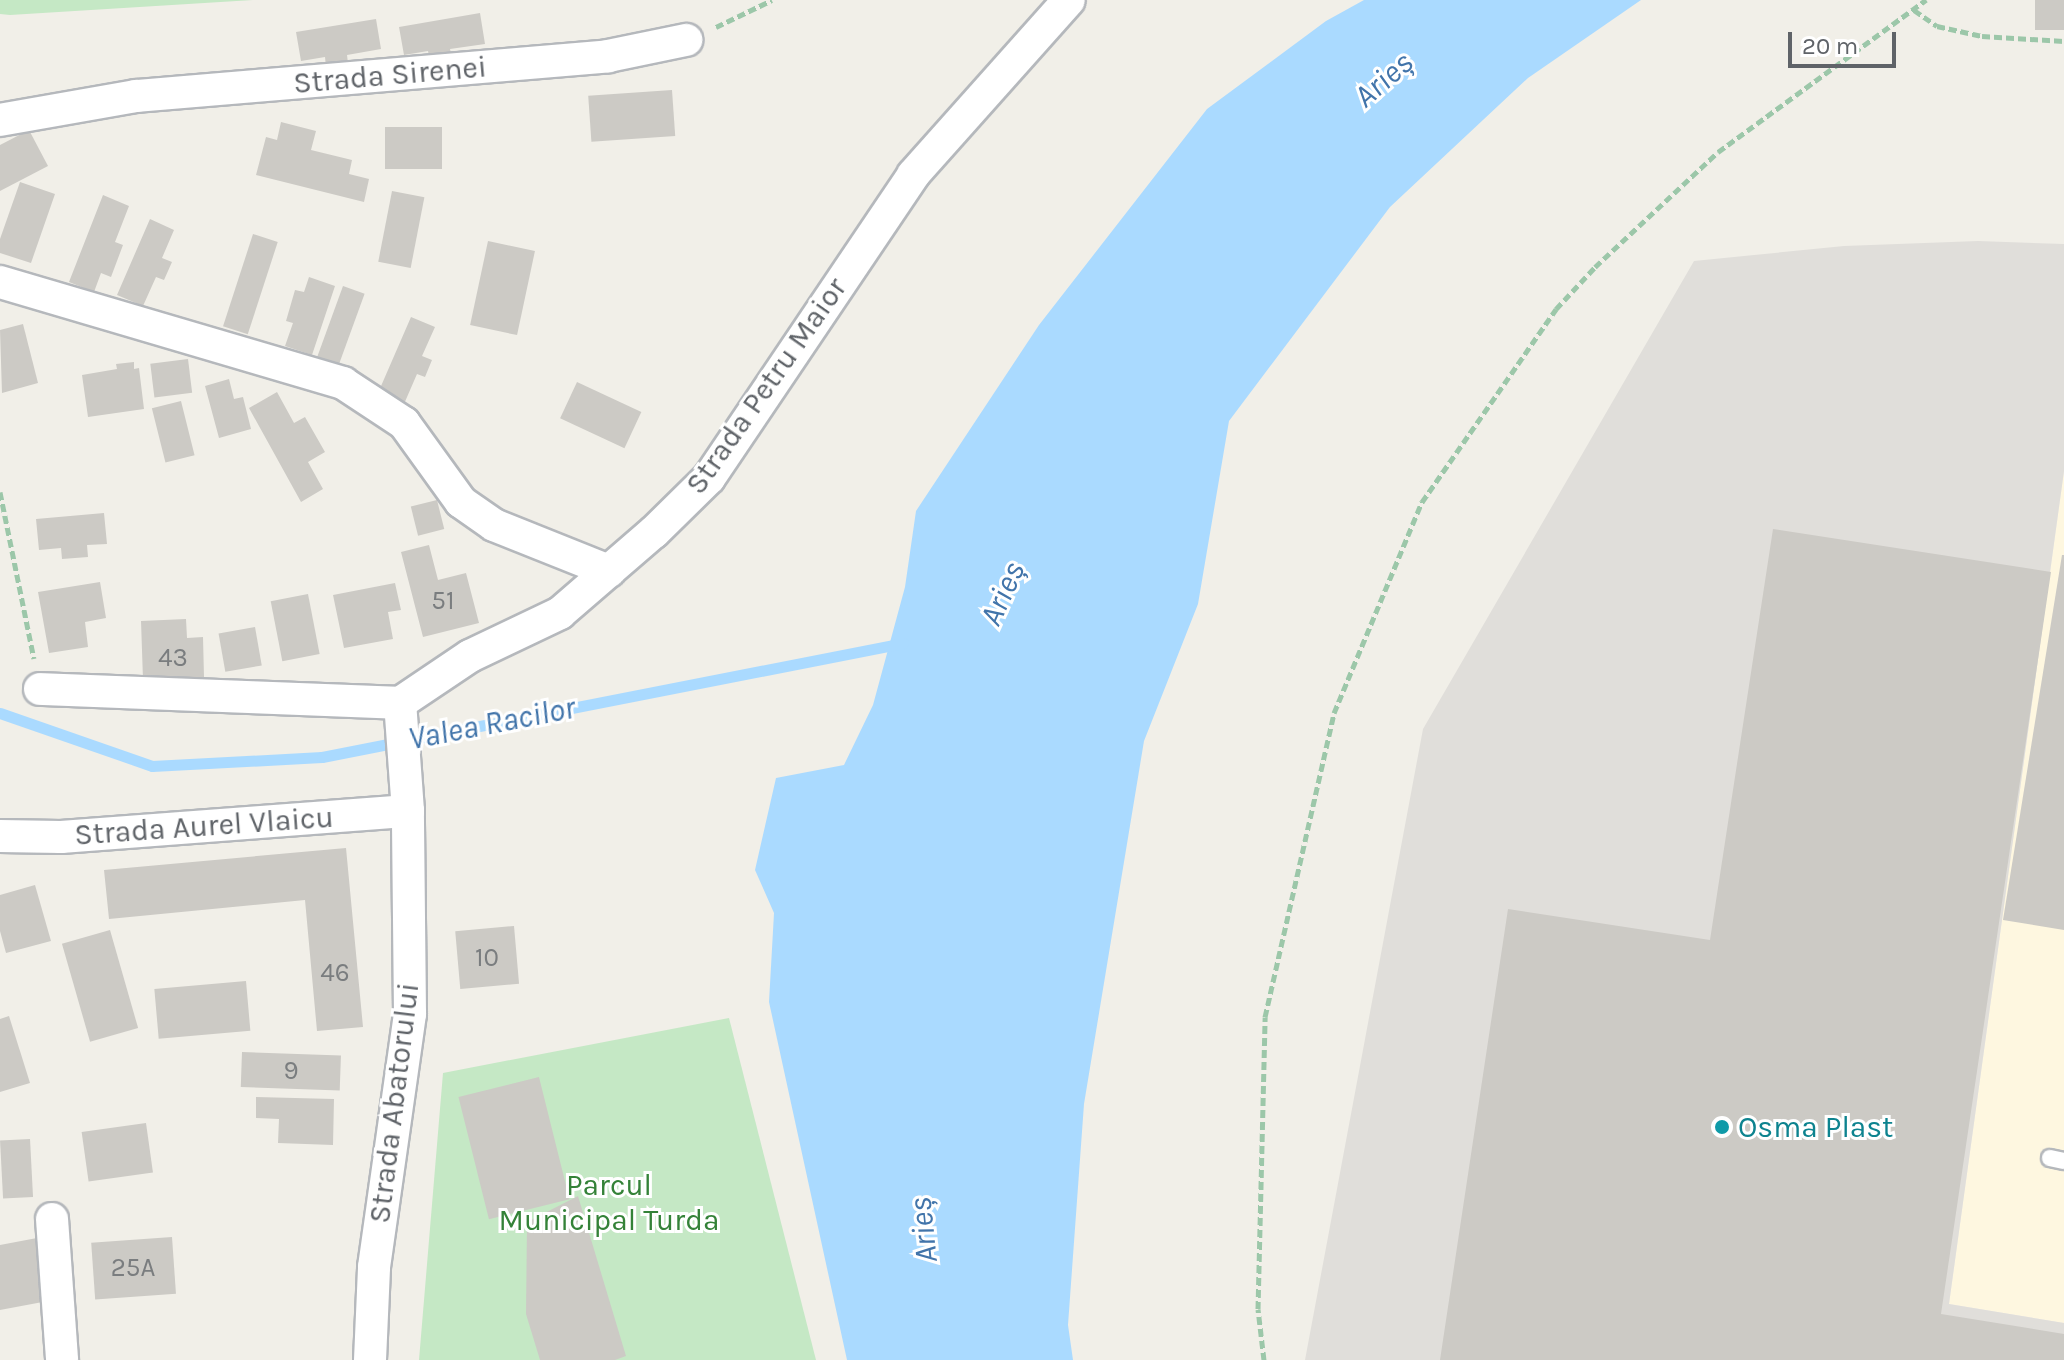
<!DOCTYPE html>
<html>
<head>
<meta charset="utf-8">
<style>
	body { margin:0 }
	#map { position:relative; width:2064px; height:1360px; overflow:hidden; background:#f1efe8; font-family:Karla,sans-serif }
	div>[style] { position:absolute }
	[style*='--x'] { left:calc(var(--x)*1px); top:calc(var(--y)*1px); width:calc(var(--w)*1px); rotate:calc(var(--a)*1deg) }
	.commercial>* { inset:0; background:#fef7e0 }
	.industrial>* { inset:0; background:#e0deda }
	.green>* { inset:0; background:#c5e8c5 }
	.water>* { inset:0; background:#aadaff }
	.stream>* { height:11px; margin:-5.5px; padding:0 5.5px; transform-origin:5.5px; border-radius:5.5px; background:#aadaff }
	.building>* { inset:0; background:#cccac5; transform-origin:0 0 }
	.path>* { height:5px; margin-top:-2.5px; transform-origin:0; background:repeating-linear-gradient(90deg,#9cc7a9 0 8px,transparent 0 12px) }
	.roads { filter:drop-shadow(2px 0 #b5b8bc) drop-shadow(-2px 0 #b5b8bc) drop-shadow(0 2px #b5b8bc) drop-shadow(0 -2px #b5b8bc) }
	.lane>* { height:16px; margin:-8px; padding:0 8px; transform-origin:8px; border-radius:8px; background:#fff }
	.street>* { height:32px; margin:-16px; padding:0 16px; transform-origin:16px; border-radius:16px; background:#fff }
	.dots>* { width:22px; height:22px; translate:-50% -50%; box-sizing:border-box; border:4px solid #fff; border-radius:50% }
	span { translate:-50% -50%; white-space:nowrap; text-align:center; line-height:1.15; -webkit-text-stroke:6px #fff; paint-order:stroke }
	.number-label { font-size:26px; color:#7a7d7f }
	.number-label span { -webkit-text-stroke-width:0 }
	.street-label { font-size:30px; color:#5f6368 }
	.culture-label { font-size:30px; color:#0d838f }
	.left { translate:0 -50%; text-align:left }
	.park-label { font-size:30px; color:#348238 }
	.water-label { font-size:32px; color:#4174aa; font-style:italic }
	.scale { position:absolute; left:1788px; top:32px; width:108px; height:36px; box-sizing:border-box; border:4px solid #5f6368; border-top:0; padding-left:10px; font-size:24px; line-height:28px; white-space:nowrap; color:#5f6368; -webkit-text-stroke:6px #fff; paint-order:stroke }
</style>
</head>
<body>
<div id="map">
	<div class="commercial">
		<i style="clip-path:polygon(2064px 471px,2064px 1323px,1949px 1304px)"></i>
	</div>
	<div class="industrial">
		<i style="clip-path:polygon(1978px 241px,2064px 244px,2064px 471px,1949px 1304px,2064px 1323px,2064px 1360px,1305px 1360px,1423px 729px,1694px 261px,1844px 246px)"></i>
	</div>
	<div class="green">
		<i style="clip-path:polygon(0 0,253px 0,10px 15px,0 14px)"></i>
		<i style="clip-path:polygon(729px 1018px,816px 1360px,419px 1360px,443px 1073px)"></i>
	</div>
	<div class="water">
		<i style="clip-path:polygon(1364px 0,1641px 0,1528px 78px,1390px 207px,1229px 421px,1198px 604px,1144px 741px,1084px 1104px,1068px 1325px,1073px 1360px,847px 1360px,769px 1002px,774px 913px,755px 870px,776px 778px,844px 765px,873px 705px,905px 587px,916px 511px,1039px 325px,1207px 109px,1326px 21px)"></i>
	</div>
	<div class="stream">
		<i style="--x:0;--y:713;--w:161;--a:19.2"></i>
		<i style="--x:152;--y:766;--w:170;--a:-3"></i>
		<i style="--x:322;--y:757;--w:592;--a:-11.1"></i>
	</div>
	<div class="building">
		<i style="left:2035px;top:0;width:29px;height:30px"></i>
		<i style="clip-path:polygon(480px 13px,485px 44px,450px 49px,452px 58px,430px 61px,428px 51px,404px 55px,399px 27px)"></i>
		<i style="clip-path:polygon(376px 19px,381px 49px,347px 55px,348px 63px,326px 67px,325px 57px,301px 61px,296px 32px)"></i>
		<i style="left:672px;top:90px;width:46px;height:84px;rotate:86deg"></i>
		<i style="clip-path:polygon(281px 122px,316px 131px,311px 150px,352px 160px,349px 174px,369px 179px,364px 202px,256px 175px,266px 137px,277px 140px)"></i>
		<i style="left:385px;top:127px;width:57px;height:42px"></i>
		<i style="clip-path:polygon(29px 130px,48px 166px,0 191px,0 145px)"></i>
		<i style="clip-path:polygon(20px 182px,55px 194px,31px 263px,0 253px,0 239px)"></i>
		<i style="left:392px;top:191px;width:33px;height:72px;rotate:11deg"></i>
		<i style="clip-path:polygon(103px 195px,129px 206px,115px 242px,123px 245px,111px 277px,101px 273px,94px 292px,69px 282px)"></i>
		<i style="clip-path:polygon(150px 219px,174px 230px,162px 258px,172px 262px,164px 280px,156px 277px,143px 306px,117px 295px)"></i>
		<i style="left:253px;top:234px;width:26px;height:97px;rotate:18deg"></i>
		<i style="left:488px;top:241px;width:48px;height:86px;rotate:12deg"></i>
		<i style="clip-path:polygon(309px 277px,335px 286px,312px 355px,285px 346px,293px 323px,286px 321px,295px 290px,304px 292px)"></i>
		<i style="left:343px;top:286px;width:23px;height:76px;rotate:20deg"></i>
		<i style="clip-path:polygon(411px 317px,435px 327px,422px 356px,432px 360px,425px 377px,417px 374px,404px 404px,378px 393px)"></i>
		<i style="clip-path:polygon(23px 324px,38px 383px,2px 393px,0 330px)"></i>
		<i style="left:188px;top:359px;width:34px;height:38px;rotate:83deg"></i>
		<i style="clip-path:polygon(134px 362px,134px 369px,139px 368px,144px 409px,88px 417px,82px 375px,117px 369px,116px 364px)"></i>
		<i style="clip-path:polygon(229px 379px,234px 399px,243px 397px,251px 429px,219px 438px,205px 386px)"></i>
		<i style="left:577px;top:382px;width:71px;height:40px;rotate:25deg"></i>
		<i style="clip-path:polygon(277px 392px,294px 423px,305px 417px,325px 452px,308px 462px,323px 489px,301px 502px,249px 408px)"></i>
		<i style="left:181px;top:401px;width:56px;height:30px;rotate:76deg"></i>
		<i style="left:437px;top:500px;width:30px;height:27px;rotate:76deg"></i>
		<i style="clip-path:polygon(104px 513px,107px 544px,87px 545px,88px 557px,62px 559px,61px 548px,39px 550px,36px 519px)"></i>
		<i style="clip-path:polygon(1773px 529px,2051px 572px,1941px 1314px,2064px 1334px,2064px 1360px,1440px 1360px,1508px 909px,1710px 940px)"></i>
		<i style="clip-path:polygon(429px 545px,438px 580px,466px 573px,479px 623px,423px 637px,401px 552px)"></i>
		<i style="clip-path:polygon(2062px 555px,2064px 555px,2064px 930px,2003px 920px)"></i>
		<i style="clip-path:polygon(100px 582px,106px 618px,85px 622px,88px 647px,49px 653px,38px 592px)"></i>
		<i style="clip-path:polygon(395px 583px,401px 610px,388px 612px,393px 639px,344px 648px,333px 595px)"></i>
		<i style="left:308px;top:594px;width:61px;height:38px;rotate:79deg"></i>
		<i style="clip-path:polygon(186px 619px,187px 638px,203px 637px,204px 677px,143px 680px,141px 621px)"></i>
		<i style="left:255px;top:627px;width:39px;height:37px;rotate:80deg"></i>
		<i style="clip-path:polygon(346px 848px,363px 1027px,317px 1031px,305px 900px,109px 919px,104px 870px)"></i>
		<i style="clip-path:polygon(35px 885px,51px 941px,6px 953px,0 931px,0 895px)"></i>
		<i style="left:514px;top:926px;width:58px;height:59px;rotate:85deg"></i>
		<i style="left:110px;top:930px;width:102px;height:50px;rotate:74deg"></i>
		<i style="left:246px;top:981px;width:50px;height:92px;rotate:85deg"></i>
		<i style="clip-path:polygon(9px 1016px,30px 1083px,0 1092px,0 1019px)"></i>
		<i style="left:242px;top:1052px;width:99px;height:35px;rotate:2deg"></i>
		<i style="left:539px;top:1077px;width:126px;height:83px;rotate:76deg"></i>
		<i style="clip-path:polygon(256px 1097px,334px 1099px,333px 1145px,278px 1143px,279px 1119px,256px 1118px)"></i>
		<i style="left:146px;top:1123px;width:50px;height:65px;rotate:82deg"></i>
		<i style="left:30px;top:1139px;width:58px;height:30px;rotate:87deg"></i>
		<i style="clip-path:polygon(578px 1196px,626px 1356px,615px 1360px,540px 1360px,526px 1314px,527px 1222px)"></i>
		<i style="left:172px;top:1237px;width:57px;height:81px;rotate:86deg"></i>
		<i style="clip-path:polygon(37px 1238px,48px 1301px,0 1310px,0 1245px)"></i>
	</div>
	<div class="path">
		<i style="--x:1914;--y:10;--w:28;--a:35"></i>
		<i style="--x:1937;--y:26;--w:46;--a:12.5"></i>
		<i style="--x:1982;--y:36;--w:82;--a:3.5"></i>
		<i style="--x:716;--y:27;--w:62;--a:-25.7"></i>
		<i style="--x:0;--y:492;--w:170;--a:78.5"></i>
		<i style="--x:1264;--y:1360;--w:51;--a:-96.7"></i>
		<i style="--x:1258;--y:1309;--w:292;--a:-88.6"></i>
		<i style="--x:1265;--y:1017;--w:312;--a:-77.2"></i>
		<i style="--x:1334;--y:713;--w:229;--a:-67.4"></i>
		<i style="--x:1422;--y:502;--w:235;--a:-55.2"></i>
		<i style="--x:1556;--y:309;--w:57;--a:-47.1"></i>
		<i style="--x:1595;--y:267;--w:168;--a:-43.1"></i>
		<i style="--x:1718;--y:152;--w:258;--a:-36.2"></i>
	</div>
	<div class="roads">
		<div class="lane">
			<i style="--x:2050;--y:1158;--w:14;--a:12"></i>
		</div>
		<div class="street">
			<i style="--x:0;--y:120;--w:138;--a:-10"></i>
			<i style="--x:136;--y:96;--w:474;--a:-4.8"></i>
			<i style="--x:608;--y:56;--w:80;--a:-11.6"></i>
			<i style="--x:0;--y:282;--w:358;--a:16.4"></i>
			<i style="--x:343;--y:383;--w:73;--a:33.3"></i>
			<i style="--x:404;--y:423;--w:97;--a:54.2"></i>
			<i style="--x:461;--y:502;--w:40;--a:34.9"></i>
			<i style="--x:494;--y:525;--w:124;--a:21.8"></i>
			<i style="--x:40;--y:689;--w:360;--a:2.2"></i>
			<i style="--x:400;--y:703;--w:84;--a:-33.9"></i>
			<i style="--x:470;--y:656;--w:100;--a:-25.5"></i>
			<i style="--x:560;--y:613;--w:124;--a:-40.8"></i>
			<i style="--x:654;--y:532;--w:77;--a:-44.5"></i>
			<i style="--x:709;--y:478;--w:365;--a:-56"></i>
			<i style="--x:913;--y:175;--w:234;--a:-48.3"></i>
			<i style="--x:0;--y:836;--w:61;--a:0.9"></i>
			<i style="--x:61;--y:837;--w:348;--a:-4.3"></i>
			<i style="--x:52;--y:1219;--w:141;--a:85.9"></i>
			<i style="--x:370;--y:1360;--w:93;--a:-87.5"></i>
			<i style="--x:374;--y:1267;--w:256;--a:-81.9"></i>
			<i style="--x:410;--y:1014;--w:203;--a:-90.6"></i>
			<i style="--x:408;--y:811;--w:108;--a:-94.2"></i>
		</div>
	</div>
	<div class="dots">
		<i style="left:1722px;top:1127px;background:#0f9aa8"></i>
	</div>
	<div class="number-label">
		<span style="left:443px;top:601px">51</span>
		<span style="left:173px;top:658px">43</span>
		<span style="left:487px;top:958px">10</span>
		<span style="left:335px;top:973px">46</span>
		<span style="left:291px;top:1071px">9</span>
		<span style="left:133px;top:1268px">25A</span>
	</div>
	<div class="street-label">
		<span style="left:390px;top:75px;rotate:-5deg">Strada Sirenei</span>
		<span style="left:766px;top:386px;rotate:-55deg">Strada Petru Maior</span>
		<span style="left:204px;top:826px;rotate:-4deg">Strada Aurel Vlaicu</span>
		<span style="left:394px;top:1103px;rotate:-83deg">Strada Abatorului</span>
	</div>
	<div class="culture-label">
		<span class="left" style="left:1738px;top:1127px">Osma Plast</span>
	</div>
	<div class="park-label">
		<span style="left:609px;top:1202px">Parcul<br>Municipal Turda</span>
	</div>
	<div class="water-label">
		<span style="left:1384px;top:80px;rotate:-41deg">Arieș</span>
		<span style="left:1003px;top:594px;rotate:-66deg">Arieș</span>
		<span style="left:492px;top:724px;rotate:-11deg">Valea Racilor</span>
		<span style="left:924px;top:1230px;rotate:-96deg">Arieș</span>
	</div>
	<div class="scale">20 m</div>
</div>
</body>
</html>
